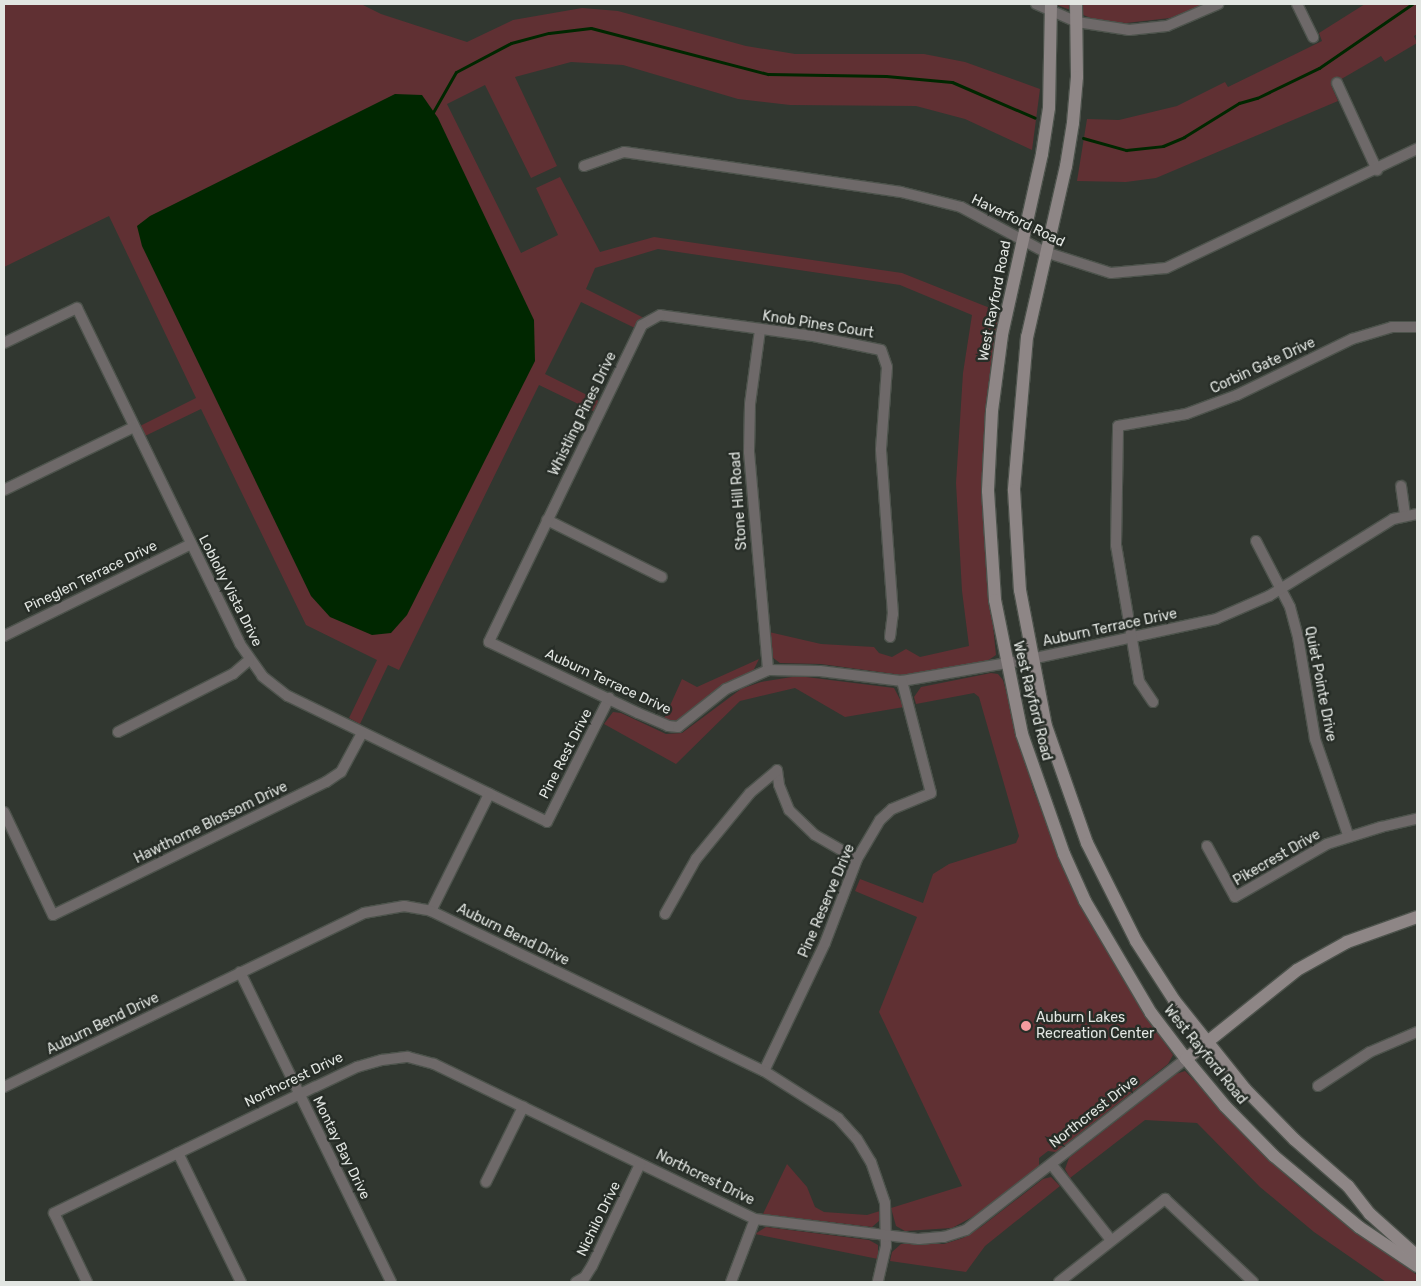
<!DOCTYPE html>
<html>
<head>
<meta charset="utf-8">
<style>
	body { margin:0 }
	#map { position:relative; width:1421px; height:1286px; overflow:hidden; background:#313730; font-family:Rubik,sans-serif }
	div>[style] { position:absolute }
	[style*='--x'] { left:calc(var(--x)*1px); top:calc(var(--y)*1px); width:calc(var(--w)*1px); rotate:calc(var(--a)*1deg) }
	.green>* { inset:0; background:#603033 }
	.water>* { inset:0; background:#002700 }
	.stream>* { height:3px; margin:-1.5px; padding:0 1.5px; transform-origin:1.5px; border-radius:1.5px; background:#002700 }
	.roads { filter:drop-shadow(1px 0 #4d534c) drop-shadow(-1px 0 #4d534c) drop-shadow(0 1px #4d534c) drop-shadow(0 -1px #4d534c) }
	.street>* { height:10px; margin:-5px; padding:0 5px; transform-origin:5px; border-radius:5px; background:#6e6969 }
	.secondary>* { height:12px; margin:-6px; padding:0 6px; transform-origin:6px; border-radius:6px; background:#8e8686 }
	.dots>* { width:14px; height:14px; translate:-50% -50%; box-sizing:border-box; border:2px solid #272d27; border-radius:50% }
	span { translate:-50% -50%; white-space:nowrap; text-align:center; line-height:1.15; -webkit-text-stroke:5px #272d27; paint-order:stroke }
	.street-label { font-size:14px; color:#e2e6e2 }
	.poi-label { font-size:14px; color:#e2e6e2 }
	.left { translate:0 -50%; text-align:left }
	.frame { position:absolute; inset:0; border:5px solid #e2e6e2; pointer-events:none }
</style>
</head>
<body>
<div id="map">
	<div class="green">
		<i style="clip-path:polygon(4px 4px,361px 4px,381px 14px,467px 42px,513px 20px,582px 8px,618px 11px,746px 46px,795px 54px,924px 54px,965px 62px,1040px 89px,1032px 150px,965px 119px,916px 106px,790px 105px,738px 99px,623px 65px,571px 62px,515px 77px,557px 166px,531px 178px,485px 85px,447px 104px,521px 253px,558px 235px,536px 188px,560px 177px,600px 252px,654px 237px,902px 273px,1000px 312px,990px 379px,983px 492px,984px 537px,996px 655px,987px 661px,902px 675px,821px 664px,780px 663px,772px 657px,769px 632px,821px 644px,874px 647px,879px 653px,892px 657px,906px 649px,920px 657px,969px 646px,962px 591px,956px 483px,963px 373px,972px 315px,900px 285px,658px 249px,595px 268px,586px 289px,644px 318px,637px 329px,581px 302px,545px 374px,601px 402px,595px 412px,539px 385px,399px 670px,388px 665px,360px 724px,349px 718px,377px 660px,306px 625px,201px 409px,145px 436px,140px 426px,196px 398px,109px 216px,4px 267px)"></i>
		<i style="clip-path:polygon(1055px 4px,1205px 4px,1170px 18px,1126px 23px,1096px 20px)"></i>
		<i style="clip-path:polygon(1365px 4px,1417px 4px,1417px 34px,1414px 36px,1417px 43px,1385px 62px,1381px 56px,1331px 85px,1338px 101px,1156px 178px,1126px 182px,1077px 181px,1087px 119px,1119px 120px,1177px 106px,1225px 82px,1228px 87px,1322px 41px,1319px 33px)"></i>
		<i style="clip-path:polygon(759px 659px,753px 671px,720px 686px,686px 716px,677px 721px,664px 719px,682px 679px,697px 687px)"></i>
		<i style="clip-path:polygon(991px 673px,998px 674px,1003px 680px,1033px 789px,1077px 897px,1135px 999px,1173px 1055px,1168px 1064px,1056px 1152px,1048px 1151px,1039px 1158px,1039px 1167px,976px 1215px,952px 1228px,905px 1231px,896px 1226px,891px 1208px,962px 1186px,879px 1012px,917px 917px,855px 891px,860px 879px,923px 903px,933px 874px,949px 864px,1016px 843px,1019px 836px,979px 697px,974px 693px,916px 704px,914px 697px,921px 687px)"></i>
		<i style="clip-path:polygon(798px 676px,894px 688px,904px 707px,845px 717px,795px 688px,740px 701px,676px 764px,604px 724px,613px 712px,621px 713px,666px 734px,682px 733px,741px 689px,761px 682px)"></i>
		<i style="clip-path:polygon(1185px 1071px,1291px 1180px,1328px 1211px,1417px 1275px,1417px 1282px,1386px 1282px,1314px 1232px,1260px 1187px,1197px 1123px,1145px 1120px,1070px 1178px,1065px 1169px,1069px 1158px,1176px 1074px)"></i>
		<i style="clip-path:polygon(787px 1164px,807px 1187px,815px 1207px,824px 1212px,867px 1215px,880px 1211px,879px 1221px,872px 1227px,763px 1214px)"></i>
		<i style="clip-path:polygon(1051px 1177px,1060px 1186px,985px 1246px,966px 1272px,890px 1261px,892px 1252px,901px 1244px,944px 1244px,963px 1238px,981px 1227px,1043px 1179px)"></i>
		<i style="clip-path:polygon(766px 1227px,869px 1240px,878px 1245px,878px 1259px,755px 1234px)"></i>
	</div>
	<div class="water">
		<i style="clip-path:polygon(395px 94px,422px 95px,438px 118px,534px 320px,535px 361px,407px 615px,391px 633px,372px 635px,330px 617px,311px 596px,142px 246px,137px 226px,150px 216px)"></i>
	</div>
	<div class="stream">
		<i style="--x:432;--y:114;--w:48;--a:-60.3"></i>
		<i style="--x:456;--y:72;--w:62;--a:-27.8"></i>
		<i style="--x:511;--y:43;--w:39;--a:-15"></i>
		<i style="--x:549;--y:33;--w:42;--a:-6.8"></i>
		<i style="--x:591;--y:28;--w:183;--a:14.6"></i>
		<i style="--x:768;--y:74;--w:118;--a:1"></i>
		<i style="--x:886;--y:76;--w:66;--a:5.2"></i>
		<i style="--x:952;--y:82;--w:90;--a:23.4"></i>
		<i style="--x:1083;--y:138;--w:45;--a:15.6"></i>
		<i style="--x:1126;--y:150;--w:37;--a:-6"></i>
		<i style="--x:1163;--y:146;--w:23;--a:-23"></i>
		<i style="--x:1184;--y:137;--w:65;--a:-31.7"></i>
		<i style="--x:1239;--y:103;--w:19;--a:-16"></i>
		<i style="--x:1257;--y:98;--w:69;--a:-25.8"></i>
		<i style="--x:1319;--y:68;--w:113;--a:-34.5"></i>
	</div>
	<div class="roads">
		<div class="street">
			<i style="--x:1036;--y:4;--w:45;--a:23.7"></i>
			<i style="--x:1077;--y:22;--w:53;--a:8.7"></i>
			<i style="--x:1129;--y:30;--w:38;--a:-6"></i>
			<i style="--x:1167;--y:26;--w:56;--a:-23.3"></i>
			<i style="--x:1297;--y:4;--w:37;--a:64"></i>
			<i style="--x:1337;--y:83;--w:96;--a:65.3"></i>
			<i style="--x:584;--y:166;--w:42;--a:-19.3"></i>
			<i style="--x:624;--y:152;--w:280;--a:8.2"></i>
			<i style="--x:901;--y:192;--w:62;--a:14"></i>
			<i style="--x:961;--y:207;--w:95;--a:28.2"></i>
			<i style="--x:1045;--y:252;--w:69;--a:17.7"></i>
			<i style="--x:1111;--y:273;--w:55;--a:-5.2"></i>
			<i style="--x:1166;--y:268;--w:278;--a:-25.4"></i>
			<i style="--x:760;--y:330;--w:75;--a:97.7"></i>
			<i style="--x:750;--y:404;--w:48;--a:91.2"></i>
			<i style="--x:749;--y:452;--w:219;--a:85"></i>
			<i style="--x:4;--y:343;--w:81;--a:-25.6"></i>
			<i style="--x:77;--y:308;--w:373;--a:64.1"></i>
			<i style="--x:240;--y:644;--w:39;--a:55"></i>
			<i style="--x:262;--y:676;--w:33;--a:38"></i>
			<i style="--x:288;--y:696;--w:288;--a:25.9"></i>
			<i style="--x:547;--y:822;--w:139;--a:-63.4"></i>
			<i style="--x:1401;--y:486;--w:30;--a:82"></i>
			<i style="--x:4;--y:490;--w:144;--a:-25.9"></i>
			<i style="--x:547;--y:520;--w:128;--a:26.4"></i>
			<i style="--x:1256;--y:541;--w:74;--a:62.7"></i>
			<i style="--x:1290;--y:607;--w:31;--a:75"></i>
			<i style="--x:1298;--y:637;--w:103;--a:80.5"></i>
			<i style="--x:1315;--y:739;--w:102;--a:71"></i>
			<i style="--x:4;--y:636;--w:208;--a:-26.2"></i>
			<i style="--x:890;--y:637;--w:23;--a:-83"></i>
			<i style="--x:893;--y:614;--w:165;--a:-94.2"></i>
			<i style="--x:881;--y:449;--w:82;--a:-85.8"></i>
			<i style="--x:887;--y:367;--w:18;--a:-109"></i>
			<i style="--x:881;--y:350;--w:69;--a:-168.4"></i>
			<i style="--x:813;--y:336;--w:154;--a:-172.2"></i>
			<i style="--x:660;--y:315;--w:21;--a:151"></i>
			<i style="--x:642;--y:325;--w:352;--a:115.8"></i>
			<i style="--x:489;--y:642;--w:165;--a:25.5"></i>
			<i style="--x:638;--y:713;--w:33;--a:23"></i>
			<i style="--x:668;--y:726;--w:10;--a:6"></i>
			<i style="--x:678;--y:727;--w:61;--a:-38.4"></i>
			<i style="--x:726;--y:689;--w:46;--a:-24.3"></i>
			<i style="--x:768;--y:670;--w:52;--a:1.1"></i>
			<i style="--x:820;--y:671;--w:83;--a:7"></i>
			<i style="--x:902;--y:681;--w:131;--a:-9.7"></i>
			<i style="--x:1031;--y:659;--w:189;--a:-12.2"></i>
			<i style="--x:1216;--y:619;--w:58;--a:-23.5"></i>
			<i style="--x:1269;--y:596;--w:146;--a:-31.8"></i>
			<i style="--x:1393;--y:519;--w:25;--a:-12"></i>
			<i style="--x:1153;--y:702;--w:25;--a:-124"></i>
			<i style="--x:1139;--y:681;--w:138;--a:-99.6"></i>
			<i style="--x:1116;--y:545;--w:119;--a:-89"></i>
			<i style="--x:1118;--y:426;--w:69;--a:-10"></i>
			<i style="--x:1186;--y:414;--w:54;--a:-20.4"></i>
			<i style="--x:1237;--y:395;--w:128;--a:-26"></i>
			<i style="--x:1352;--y:339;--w:42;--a:-16.7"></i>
			<i style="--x:1392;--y:327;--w:25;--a:0"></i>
			<i style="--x:118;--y:732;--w:129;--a:-26.8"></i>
			<i style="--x:233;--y:674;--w:21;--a:-41"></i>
			<i style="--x:777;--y:770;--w:15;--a:82"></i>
			<i style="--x:779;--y:785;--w:27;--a:68"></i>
			<i style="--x:789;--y:810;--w:36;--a:44"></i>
			<i style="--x:815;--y:835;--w:48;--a:29.7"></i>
			<i style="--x:4;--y:812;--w:114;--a:64.6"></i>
			<i style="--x:53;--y:915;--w:304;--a:-26"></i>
			<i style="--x:326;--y:782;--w:18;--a:-34"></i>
			<i style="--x:341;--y:772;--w:44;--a:-61.7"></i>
			<i style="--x:1207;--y:846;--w:58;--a:61.2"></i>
			<i style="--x:1235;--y:897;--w:106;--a:-29.9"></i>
			<i style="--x:1327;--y:844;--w:57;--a:-17.5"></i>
			<i style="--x:1381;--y:827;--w:37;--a:-13"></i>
			<i style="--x:431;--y:911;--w:131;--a:-63.6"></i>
			<i style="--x:665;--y:914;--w:63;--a:-60.6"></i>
			<i style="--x:696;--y:859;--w:85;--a:-50.7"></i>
			<i style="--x:750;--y:793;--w:35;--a:-40"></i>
			<i style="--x:240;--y:972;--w:345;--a:64"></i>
			<i style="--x:764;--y:1071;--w:142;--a:-64.5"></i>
			<i style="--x:825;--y:943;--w:90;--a:-69.1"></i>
			<i style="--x:857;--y:859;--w:45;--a:-59.5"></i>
			<i style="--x:880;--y:820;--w:16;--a:-43"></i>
			<i style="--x:892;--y:809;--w:42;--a:-22.3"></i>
			<i style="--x:931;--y:793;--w:116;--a:-104.5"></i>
			<i style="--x:1318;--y:1086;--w:62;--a:-33.2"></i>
			<i style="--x:1370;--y:1052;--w:51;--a:-23.1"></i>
			<i style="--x:4;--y:1087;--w:400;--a:-25.8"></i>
			<i style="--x:364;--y:913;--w:41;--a:-9.9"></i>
			<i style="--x:404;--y:906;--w:27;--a:10"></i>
			<i style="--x:431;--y:911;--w:369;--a:25.7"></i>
			<i style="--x:764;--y:1071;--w:88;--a:32.4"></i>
			<i style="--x:838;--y:1118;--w:28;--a:48"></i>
			<i style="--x:857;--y:1139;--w:27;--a:59"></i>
			<i style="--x:871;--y:1162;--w:43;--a:71.1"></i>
			<i style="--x:885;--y:1203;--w:43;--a:88.7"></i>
			<i style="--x:886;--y:1246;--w:37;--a:103"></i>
			<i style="--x:178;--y:1153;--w:144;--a:64"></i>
			<i style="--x:1052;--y:1165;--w:95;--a:51.8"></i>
			<i style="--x:486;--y:1182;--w:84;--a:-63.7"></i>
			<i style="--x:87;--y:1282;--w:76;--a:-115.6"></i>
			<i style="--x:54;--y:1213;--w:290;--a:-25.8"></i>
			<i style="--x:315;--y:1087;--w:47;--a:-25.5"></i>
			<i style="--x:357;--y:1067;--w:26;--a:-16"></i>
			<i style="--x:382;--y:1060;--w:26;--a:-7"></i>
			<i style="--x:408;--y:1057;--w:27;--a:15"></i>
			<i style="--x:434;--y:1064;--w:356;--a:25.8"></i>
			<i style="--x:755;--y:1219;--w:165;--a:7"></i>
			<i style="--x:919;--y:1239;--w:25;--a:-5"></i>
			<i style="--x:944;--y:1237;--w:23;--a:-18"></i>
			<i style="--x:966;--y:1230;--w:279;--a:-37.9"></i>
			<i style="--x:576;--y:1282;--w:10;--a:-29"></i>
			<i style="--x:585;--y:1277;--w:13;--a:-58"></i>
			<i style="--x:592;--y:1266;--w:113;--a:-64.8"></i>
			<i style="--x:731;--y:1282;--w:67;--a:-69.1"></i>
			<i style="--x:1059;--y:1282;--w:135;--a:-38.1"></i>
			<i style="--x:1165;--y:1199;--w:121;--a:43.3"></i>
		</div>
		<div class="secondary">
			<i style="--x:1051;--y:4;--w:104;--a:91.1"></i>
			<i style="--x:1049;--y:108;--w:47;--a:98.7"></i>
			<i style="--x:1042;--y:154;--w:185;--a:102.5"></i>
			<i style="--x:1002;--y:335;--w:77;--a:97.5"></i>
			<i style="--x:992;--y:411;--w:80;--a:92.9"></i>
			<i style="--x:988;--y:491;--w:109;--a:86.3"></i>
			<i style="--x:995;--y:600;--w:137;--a:78.6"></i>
			<i style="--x:1022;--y:734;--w:127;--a:70.7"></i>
			<i style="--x:1064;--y:854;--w:51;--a:65.9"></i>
			<i style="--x:1085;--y:901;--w:130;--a:59.5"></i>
			<i style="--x:1151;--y:1013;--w:58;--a:52.7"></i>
			<i style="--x:1186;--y:1059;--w:61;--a:50.3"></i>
			<i style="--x:1225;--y:1106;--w:70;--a:45.6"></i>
			<i style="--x:1274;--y:1156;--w:111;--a:39.9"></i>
			<i style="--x:1359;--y:1227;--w:70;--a:33.9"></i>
			<i style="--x:1076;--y:4;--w:73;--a:89.2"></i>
			<i style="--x:1077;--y:77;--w:46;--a:95"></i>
			<i style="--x:1073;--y:123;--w:44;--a:99.2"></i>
			<i style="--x:1066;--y:166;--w:175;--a:102.8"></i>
			<i style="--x:1027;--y:337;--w:154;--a:94.9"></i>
			<i style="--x:1014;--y:490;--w:100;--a:86.6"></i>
			<i style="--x:1020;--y:590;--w:138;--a:79.2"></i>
			<i style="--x:1046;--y:726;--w:124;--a:70.7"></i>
			<i style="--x:1087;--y:843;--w:110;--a:63.4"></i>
			<i style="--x:1136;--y:941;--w:70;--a:57.2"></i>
			<i style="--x:1174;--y:1000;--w:114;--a:51.4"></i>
			<i style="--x:1245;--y:1089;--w:71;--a:45.6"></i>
			<i style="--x:1295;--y:1140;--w:70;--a:41"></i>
			<i style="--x:1348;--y:1186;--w:36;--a:52"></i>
			<i style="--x:1370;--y:1214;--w:63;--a:41.8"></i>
			<i style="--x:1186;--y:1059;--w:142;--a:-38.7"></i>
			<i style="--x:1297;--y:970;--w:57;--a:-29.2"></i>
			<i style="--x:1347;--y:942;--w:74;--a:-19.7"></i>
		</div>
	</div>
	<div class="dots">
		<i style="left:1026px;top:1026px;background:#f49b9f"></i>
	</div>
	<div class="street-label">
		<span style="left:1018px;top:221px;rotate:26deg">Haverford Road</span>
		<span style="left:995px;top:301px;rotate:-79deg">West Rayford Road</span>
		<span style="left:818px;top:325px;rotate:9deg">Knob Pines Court</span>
		<span style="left:1263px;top:366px;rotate:-25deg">Corbin Gate Drive</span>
		<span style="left:583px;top:414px;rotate:-64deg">Whistling Pines Drive</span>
		<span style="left:739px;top:501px;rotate:-94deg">Stone Hill Road</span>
		<span style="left:91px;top:577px;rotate:-26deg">Pineglen Terrace Drive</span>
		<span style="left:230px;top:591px;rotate:63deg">Loblolly Vista Drive</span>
		<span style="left:1110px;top:628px;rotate:-12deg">Auburn Terrace Drive</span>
		<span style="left:608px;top:682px;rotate:25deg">Auburn Terrace Drive</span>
		<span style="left:1320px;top:684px;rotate:79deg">Quiet Pointe Drive</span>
		<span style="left:1032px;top:701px;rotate:76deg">West Rayford Road</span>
		<span style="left:566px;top:754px;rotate:-63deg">Pine Rest Drive</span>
		<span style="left:211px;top:823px;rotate:-26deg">Hawthorne Blossom Drive</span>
		<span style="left:1277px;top:858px;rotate:-30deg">Pikecrest Drive</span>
		<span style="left:827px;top:901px;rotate:-67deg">Pine Reserve Drive</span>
		<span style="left:513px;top:935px;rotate:26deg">Auburn Bend Drive</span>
		<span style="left:103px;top:1024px;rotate:-26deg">Auburn Bend Drive</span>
		<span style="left:1205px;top:1055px;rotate:51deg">West Rayford Road</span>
		<span style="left:294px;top:1080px;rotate:-26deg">Northcrest Drive</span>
		<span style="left:1094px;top:1112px;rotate:-38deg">Northcrest Drive</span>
		<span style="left:341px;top:1148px;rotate:64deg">Montay Bay Drive</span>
		<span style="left:705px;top:1178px;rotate:26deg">Northcrest Drive</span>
		<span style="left:599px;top:1219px;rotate:-64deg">Nichilo Drive</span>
	</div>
	<div class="poi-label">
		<span class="left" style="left:1036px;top:1026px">Auburn Lakes<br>Recreation Center</span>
	</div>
	<div class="frame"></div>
</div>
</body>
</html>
